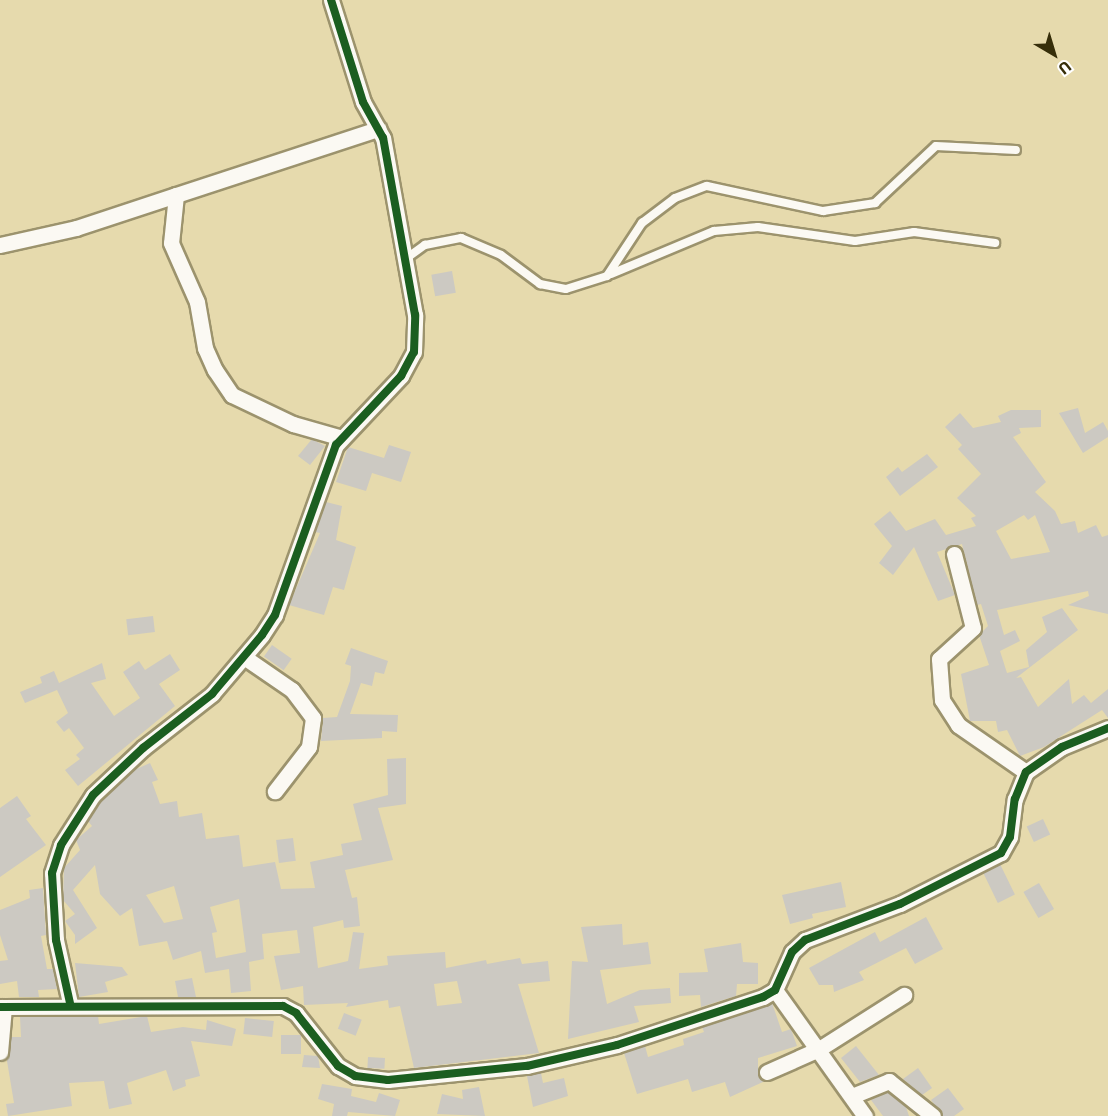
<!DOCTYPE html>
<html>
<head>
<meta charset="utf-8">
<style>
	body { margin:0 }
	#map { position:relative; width:1108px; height:1116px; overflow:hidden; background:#e6daad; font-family:"Exo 2",sans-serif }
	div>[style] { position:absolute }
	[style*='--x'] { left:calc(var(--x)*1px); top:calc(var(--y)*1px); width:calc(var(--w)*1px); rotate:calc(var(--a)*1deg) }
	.building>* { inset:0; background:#ccc9c2; transform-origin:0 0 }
	.roads { filter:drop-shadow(2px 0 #9c936d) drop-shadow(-2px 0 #9c936d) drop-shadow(0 2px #9c936d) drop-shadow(0 -2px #9c936d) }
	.service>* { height:8px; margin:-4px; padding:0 4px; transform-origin:4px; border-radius:4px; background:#fbf9f3 }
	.minor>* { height:15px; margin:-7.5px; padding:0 7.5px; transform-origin:7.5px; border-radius:7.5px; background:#fbf9f3 }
	.cycleway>* { height:8px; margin:-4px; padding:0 4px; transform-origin:4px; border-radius:4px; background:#1b5e20 }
	span { translate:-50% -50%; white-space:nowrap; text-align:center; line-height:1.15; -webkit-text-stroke:4.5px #fff; paint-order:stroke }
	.north { position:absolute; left:1024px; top:24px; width:60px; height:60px; -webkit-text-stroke:4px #fff; paint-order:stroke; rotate:142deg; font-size:16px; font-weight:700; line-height:24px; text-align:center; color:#362e0a }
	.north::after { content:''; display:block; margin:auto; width:21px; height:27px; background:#362e0a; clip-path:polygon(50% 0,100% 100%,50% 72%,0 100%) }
</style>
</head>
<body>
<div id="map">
	<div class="building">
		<i style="left:452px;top:271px;width:22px;height:21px;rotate:80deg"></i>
		<i style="clip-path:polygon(1078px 408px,1085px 433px,1103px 422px,1108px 431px,1108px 437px,1083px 453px,1059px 413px)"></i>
		<i style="clip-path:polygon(evenodd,1011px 410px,1041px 410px,1041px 427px,1019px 428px,1021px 433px,1013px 437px,1046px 482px,1035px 492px,1055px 511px,1061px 524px,1075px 521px,1078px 533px,1096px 525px,1102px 537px,1108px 535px,1108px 614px,1068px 605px,1089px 596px,1088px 591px,997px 610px,1004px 635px,1015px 630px,1020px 641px,1000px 651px,1007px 673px,1029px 667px,1026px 650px,1047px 632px,1042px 617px,1062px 608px,1078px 630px,1016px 678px,1021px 677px,1038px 707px,1069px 679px,1072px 704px,1084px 695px,1091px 703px,1108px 689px,1108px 718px,1102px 710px,1044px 747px,1020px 756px,1007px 730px,998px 732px,996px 721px,970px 721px,961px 674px,989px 665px,979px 635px,988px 626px,981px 604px,977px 605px,962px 544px,937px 552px,955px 595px,938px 601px,914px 547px,893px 575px,879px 563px,892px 546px,874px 524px,890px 511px,906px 531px,935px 519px,946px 535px,976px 526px,971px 518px,976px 516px,957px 498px,981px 474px,958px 449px,962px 445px,945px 427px,960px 413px,973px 428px,1001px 422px,998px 416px,1011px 410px,1024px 515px,1028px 520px,1035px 515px,1050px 552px,1011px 559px,996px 531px,1024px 515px)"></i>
		<i style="clip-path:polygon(312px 439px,325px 446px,310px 465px,298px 456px)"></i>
		<i style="clip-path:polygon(389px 445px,411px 452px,401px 482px,372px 473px,366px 491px,336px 482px,348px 447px,384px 458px)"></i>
		<i style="clip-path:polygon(927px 454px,938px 467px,900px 496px,886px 477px,898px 467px,902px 472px)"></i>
		<i style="clip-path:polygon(326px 502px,342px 506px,336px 540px,356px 547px,344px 590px,333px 587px,324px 615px,289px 605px,320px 533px,315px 532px)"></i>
		<i style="left:153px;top:616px;width:16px;height:27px;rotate:83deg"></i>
		<i style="left:272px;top:645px;width:24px;height:14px;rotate:35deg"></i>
		<i style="clip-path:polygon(351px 648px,388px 661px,384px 674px,375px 672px,372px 686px,361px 683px,350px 714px,398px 715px,397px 732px,382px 731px,382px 738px,321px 741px,323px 718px,337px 717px,350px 681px,351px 666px,345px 664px)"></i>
		<i style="clip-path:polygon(170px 654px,180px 670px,159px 684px,175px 706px,78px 786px,65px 770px,80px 759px,76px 755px,84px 748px,69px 728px,64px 732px,56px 722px,68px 713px,57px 690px,25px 703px,20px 692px,42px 683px,40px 677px,54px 671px,59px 683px,102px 663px,106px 679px,91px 683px,114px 716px,140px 698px,123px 672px,139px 661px,145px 670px)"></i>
		<i style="clip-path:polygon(evenodd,406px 758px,406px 804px,378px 808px,393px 860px,345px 870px,352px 898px,357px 897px,360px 926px,344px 928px,343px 920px,313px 927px,318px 968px,348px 961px,353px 932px,364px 933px,359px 969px,388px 965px,387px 956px,445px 952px,446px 968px,486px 960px,487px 964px,520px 958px,522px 964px,548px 961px,550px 981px,518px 984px,539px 1053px,414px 1068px,400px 1006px,389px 1008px,388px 1000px,346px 1007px,348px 1003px,304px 1005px,303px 986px,281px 990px,274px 956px,300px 953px,297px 930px,262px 934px,264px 959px,249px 962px,251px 991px,231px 993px,229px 969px,205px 973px,201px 951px,173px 960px,167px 941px,139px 946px,132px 908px,120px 916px,100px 894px,95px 865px,73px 890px,97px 928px,75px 944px,75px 935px,65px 921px,75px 914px,63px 900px,64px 868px,80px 850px,76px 840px,92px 826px,88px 821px,101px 801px,132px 771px,150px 763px,158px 780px,152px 782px,160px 804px,177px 801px,179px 817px,202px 813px,206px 839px,239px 835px,243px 867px,275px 862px,281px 889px,315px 888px,310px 862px,343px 855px,341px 844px,362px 840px,353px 804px,388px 795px,387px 759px,406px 758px,174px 886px,183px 919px,164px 923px,146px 895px,174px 886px,406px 758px,239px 899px,246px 952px,216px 958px,212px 933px,217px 932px,210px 907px,239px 899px,406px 758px,457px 981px,462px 1003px,437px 1006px,434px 984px,457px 981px)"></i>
		<i style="clip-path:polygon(17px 796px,31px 816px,26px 819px,46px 845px,0 877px,0 808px)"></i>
		<i style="left:1043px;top:819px;width:17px;height:18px;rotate:65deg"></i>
		<i style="left:293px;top:838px;width:23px;height:17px;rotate:83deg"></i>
		<i style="left:1000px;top:864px;width:34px;height:19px;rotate:64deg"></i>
		<i style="clip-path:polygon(841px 882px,846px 907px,812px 914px,813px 918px,790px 924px,782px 895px)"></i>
		<i style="left:1039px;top:883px;width:30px;height:18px;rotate:60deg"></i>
		<i style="clip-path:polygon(43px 888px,46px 935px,41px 936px,47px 969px,53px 969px,57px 989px,38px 990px,39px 997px,19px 997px,17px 981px,0 984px,0 961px,8px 960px,0 935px,0 910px,30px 898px,29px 890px)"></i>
		<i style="clip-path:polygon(926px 917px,943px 949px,915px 964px,906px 948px,859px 972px,864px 980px,834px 992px,833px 985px,819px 985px,809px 968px,875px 932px,880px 942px)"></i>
		<i style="clip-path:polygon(622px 924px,623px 945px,648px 942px,651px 964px,600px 970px,607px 1004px,640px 990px,670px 988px,671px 1003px,634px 1006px,639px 1022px,568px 1039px,572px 961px,588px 962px,581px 927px)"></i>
		<i style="clip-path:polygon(741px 943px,743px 962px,758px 963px,758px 984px,737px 984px,736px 996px,701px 1007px,700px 995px,679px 996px,679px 973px,708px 972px,704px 949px)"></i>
		<i style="clip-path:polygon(75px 963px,122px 967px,128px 975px,105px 982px,108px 992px,79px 997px)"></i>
		<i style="clip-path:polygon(192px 978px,196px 997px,178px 997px,175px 981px)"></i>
		<i style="clip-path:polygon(772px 1003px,782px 1032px,791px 1029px,797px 1046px,758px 1058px,758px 1075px,765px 1081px,730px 1097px,725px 1082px,692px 1092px,688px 1079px,637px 1094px,624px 1053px,645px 1046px,648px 1057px,684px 1045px,683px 1039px,704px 1032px,702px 1027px)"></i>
		<i style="left:344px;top:1013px;width:19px;height:17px;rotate:21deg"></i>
		<i style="clip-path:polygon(98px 1016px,99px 1024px,147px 1016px,151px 1032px,183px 1027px,206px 1030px,207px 1020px,236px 1029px,232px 1046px,191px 1041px,200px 1076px,185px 1080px,186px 1086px,173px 1091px,166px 1070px,127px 1083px,132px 1104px,109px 1109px,104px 1081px,69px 1083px,72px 1106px,8px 1116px,6px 1104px,14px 1103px,7px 1061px,11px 1037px,21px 1037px,20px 1017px)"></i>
		<i style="left:245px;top:1018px;width:29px;height:16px;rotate:6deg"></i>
		<i style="left:281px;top:1035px;width:20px;height:19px"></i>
		<i style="clip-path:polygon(856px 1046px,879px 1075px,860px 1082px,841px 1058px)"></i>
		<i style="clip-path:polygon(304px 1055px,318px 1056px,320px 1068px,302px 1067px)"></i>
		<i style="left:368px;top:1057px;width:17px;height:11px;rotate:3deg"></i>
		<i style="clip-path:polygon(918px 1068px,932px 1088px,922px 1095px,903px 1079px)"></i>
		<i style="clip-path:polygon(541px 1073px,543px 1083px,564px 1078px,568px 1096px,533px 1107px,527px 1076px)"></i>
		<i style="clip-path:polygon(322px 1084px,352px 1089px,351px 1096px,376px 1102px,379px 1093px,400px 1100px,395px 1116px,348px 1112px,347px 1116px,332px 1116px,334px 1104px,318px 1099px)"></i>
		<i style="clip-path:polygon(479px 1087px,485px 1116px,437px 1114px,442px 1094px,463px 1099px,462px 1090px)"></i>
		<i style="clip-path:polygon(948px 1088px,964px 1109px,954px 1116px,943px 1116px,931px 1100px)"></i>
		<i style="clip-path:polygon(887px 1092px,906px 1107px,909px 1116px,883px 1116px,871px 1100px)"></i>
	</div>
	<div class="roads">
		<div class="service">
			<i style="--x:404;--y:260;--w:26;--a:-36"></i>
			<i style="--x:425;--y:245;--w:37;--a:-11"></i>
			<i style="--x:461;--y:238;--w:43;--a:23"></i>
			<i style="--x:501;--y:255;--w:49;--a:36.6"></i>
			<i style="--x:540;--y:284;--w:26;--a:11"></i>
			<i style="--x:566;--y:289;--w:43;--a:-17.6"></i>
			<i style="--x:607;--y:276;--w:64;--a:-56.6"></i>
			<i style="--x:642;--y:223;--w:41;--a:-37.1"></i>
			<i style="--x:675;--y:198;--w:34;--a:-21"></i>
			<i style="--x:707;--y:186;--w:119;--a:12.2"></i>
			<i style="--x:823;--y:211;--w:53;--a:-8.7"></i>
			<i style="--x:875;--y:203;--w:83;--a:-43.1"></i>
			<i style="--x:936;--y:146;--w:80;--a:2.9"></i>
			<i style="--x:611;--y:274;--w:112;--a:-22.7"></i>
			<i style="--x:714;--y:231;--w:44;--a:-5.2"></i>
			<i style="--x:758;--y:227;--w:98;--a:8.2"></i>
			<i style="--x:855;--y:241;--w:60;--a:-8.7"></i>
			<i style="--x:914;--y:232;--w:82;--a:7.7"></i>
		</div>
		<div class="minor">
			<i style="--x:176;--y:195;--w:213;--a:-18.1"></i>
			<i style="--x:0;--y:245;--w:78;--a:-12.6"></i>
			<i style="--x:76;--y:228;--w:105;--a:-18.3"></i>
			<i style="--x:176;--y:195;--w:48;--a:95.9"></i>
			<i style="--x:171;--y:243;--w:64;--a:66.2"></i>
			<i style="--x:197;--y:302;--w:47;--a:80.1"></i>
			<i style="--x:205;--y:348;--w:24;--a:66"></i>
			<i style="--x:215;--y:370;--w:30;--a:56"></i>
			<i style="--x:232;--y:395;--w:68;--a:25.4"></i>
			<i style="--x:293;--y:424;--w:51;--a:15.9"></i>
			<i style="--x:954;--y:554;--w:76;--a:75.6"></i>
			<i style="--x:973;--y:628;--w:46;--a:137.6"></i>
			<i style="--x:939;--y:659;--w:41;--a:85.8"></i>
			<i style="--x:942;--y:700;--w:30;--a:57"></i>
			<i style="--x:958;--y:725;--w:83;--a:34.7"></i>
			<i style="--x:244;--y:657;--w:58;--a:34.5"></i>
			<i style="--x:292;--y:690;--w:35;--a:53"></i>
			<i style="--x:313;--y:718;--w:29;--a:98"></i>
			<i style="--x:309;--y:747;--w:56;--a:127.7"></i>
			<i style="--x:775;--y:990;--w:155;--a:54.5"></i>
			<i style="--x:70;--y:1003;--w:65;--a:-102.5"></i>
			<i style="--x:56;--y:940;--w:67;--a:-93.4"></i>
			<i style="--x:52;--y:873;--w:29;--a:-72"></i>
			<i style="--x:61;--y:845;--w:59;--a:-57.4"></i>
			<i style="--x:93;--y:795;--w:69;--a:-43.2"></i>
			<i style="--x:143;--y:748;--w:88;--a:-38"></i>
			<i style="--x:212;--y:694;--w:77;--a:-49.7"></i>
			<i style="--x:262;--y:635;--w:24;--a:-57"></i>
			<i style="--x:275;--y:615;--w:181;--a:-70.3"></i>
			<i style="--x:336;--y:445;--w:95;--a:-46.7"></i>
			<i style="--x:401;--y:376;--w:27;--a:-62"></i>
			<i style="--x:414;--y:352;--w:37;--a:-88"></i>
			<i style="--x:415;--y:315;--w:180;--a:-100.2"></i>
			<i style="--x:383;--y:138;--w:41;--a:-119.1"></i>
			<i style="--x:363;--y:102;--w:107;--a:-107.4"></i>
			<i style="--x:0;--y:1007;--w:283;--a:-0.2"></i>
			<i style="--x:283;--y:1006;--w:15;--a:28"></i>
			<i style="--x:296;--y:1013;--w:68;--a:51.6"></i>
			<i style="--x:338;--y:1066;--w:20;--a:30"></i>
			<i style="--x:355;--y:1076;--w:33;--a:7"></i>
			<i style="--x:388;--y:1080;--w:140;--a:-5.8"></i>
			<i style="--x:527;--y:1066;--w:92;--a:-13.1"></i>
			<i style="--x:617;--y:1045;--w:154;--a:-18.2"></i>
			<i style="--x:763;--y:997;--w:14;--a:-30"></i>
			<i style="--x:775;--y:990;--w:42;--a:-65.9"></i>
			<i style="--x:792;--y:952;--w:18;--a:-43"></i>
			<i style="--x:805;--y:940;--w:102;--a:-20.8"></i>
			<i style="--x:900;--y:904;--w:113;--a:-26.8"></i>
			<i style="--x:1001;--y:853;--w:18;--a:-61"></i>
			<i style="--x:1010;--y:837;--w:38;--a:-83"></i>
			<i style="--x:1015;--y:799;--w:29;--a:-68"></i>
			<i style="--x:1026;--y:772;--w:44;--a:-34.8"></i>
			<i style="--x:1062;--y:747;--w:50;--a:-22.4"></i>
			<i style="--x:0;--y:1052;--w:45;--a:-84.9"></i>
			<i style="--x:767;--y:1072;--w:57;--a:-23.9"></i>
			<i style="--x:819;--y:1049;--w:101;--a:-32.4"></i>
			<i style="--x:852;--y:1096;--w:40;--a:-22"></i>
			<i style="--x:889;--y:1081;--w:56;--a:38.5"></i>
		</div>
	</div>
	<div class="cycleway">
		<i style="--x:70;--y:1003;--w:65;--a:-102.5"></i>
		<i style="--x:56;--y:940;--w:67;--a:-93.4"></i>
		<i style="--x:52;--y:873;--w:29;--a:-72"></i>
		<i style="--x:61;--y:845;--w:59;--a:-57.4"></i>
		<i style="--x:93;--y:795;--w:69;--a:-43.2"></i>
		<i style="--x:143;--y:748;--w:88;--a:-38"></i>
		<i style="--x:212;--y:694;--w:77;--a:-49.7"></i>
		<i style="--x:262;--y:635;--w:24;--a:-57"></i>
		<i style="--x:275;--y:615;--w:181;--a:-70.3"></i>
		<i style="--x:336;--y:445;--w:95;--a:-46.7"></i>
		<i style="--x:401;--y:376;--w:27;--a:-62"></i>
		<i style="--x:414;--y:352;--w:37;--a:-88"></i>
		<i style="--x:415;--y:315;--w:180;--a:-100.2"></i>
		<i style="--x:383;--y:138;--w:41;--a:-119.1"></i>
		<i style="--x:363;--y:102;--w:107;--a:-107.4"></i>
		<i style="--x:0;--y:1007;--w:283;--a:-0.2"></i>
		<i style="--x:283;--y:1006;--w:15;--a:28"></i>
		<i style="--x:296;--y:1013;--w:68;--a:51.6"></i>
		<i style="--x:338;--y:1066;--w:20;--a:30"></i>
		<i style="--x:355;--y:1076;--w:33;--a:7"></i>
		<i style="--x:388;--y:1080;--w:140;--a:-5.8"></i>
		<i style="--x:527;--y:1066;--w:92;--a:-13.1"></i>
		<i style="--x:617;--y:1045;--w:154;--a:-18.2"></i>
		<i style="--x:763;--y:997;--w:14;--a:-30"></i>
		<i style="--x:775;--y:990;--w:42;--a:-65.9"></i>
		<i style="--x:792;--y:952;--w:18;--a:-43"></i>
		<i style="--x:805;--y:940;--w:102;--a:-20.8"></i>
		<i style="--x:900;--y:904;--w:113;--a:-26.8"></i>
		<i style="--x:1001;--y:853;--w:18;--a:-61"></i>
		<i style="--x:1010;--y:837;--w:38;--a:-83"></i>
		<i style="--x:1015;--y:799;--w:29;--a:-68"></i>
		<i style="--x:1026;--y:772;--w:44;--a:-34.8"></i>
		<i style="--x:1062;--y:747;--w:50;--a:-22.4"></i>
	</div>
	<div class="north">U</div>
</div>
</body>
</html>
